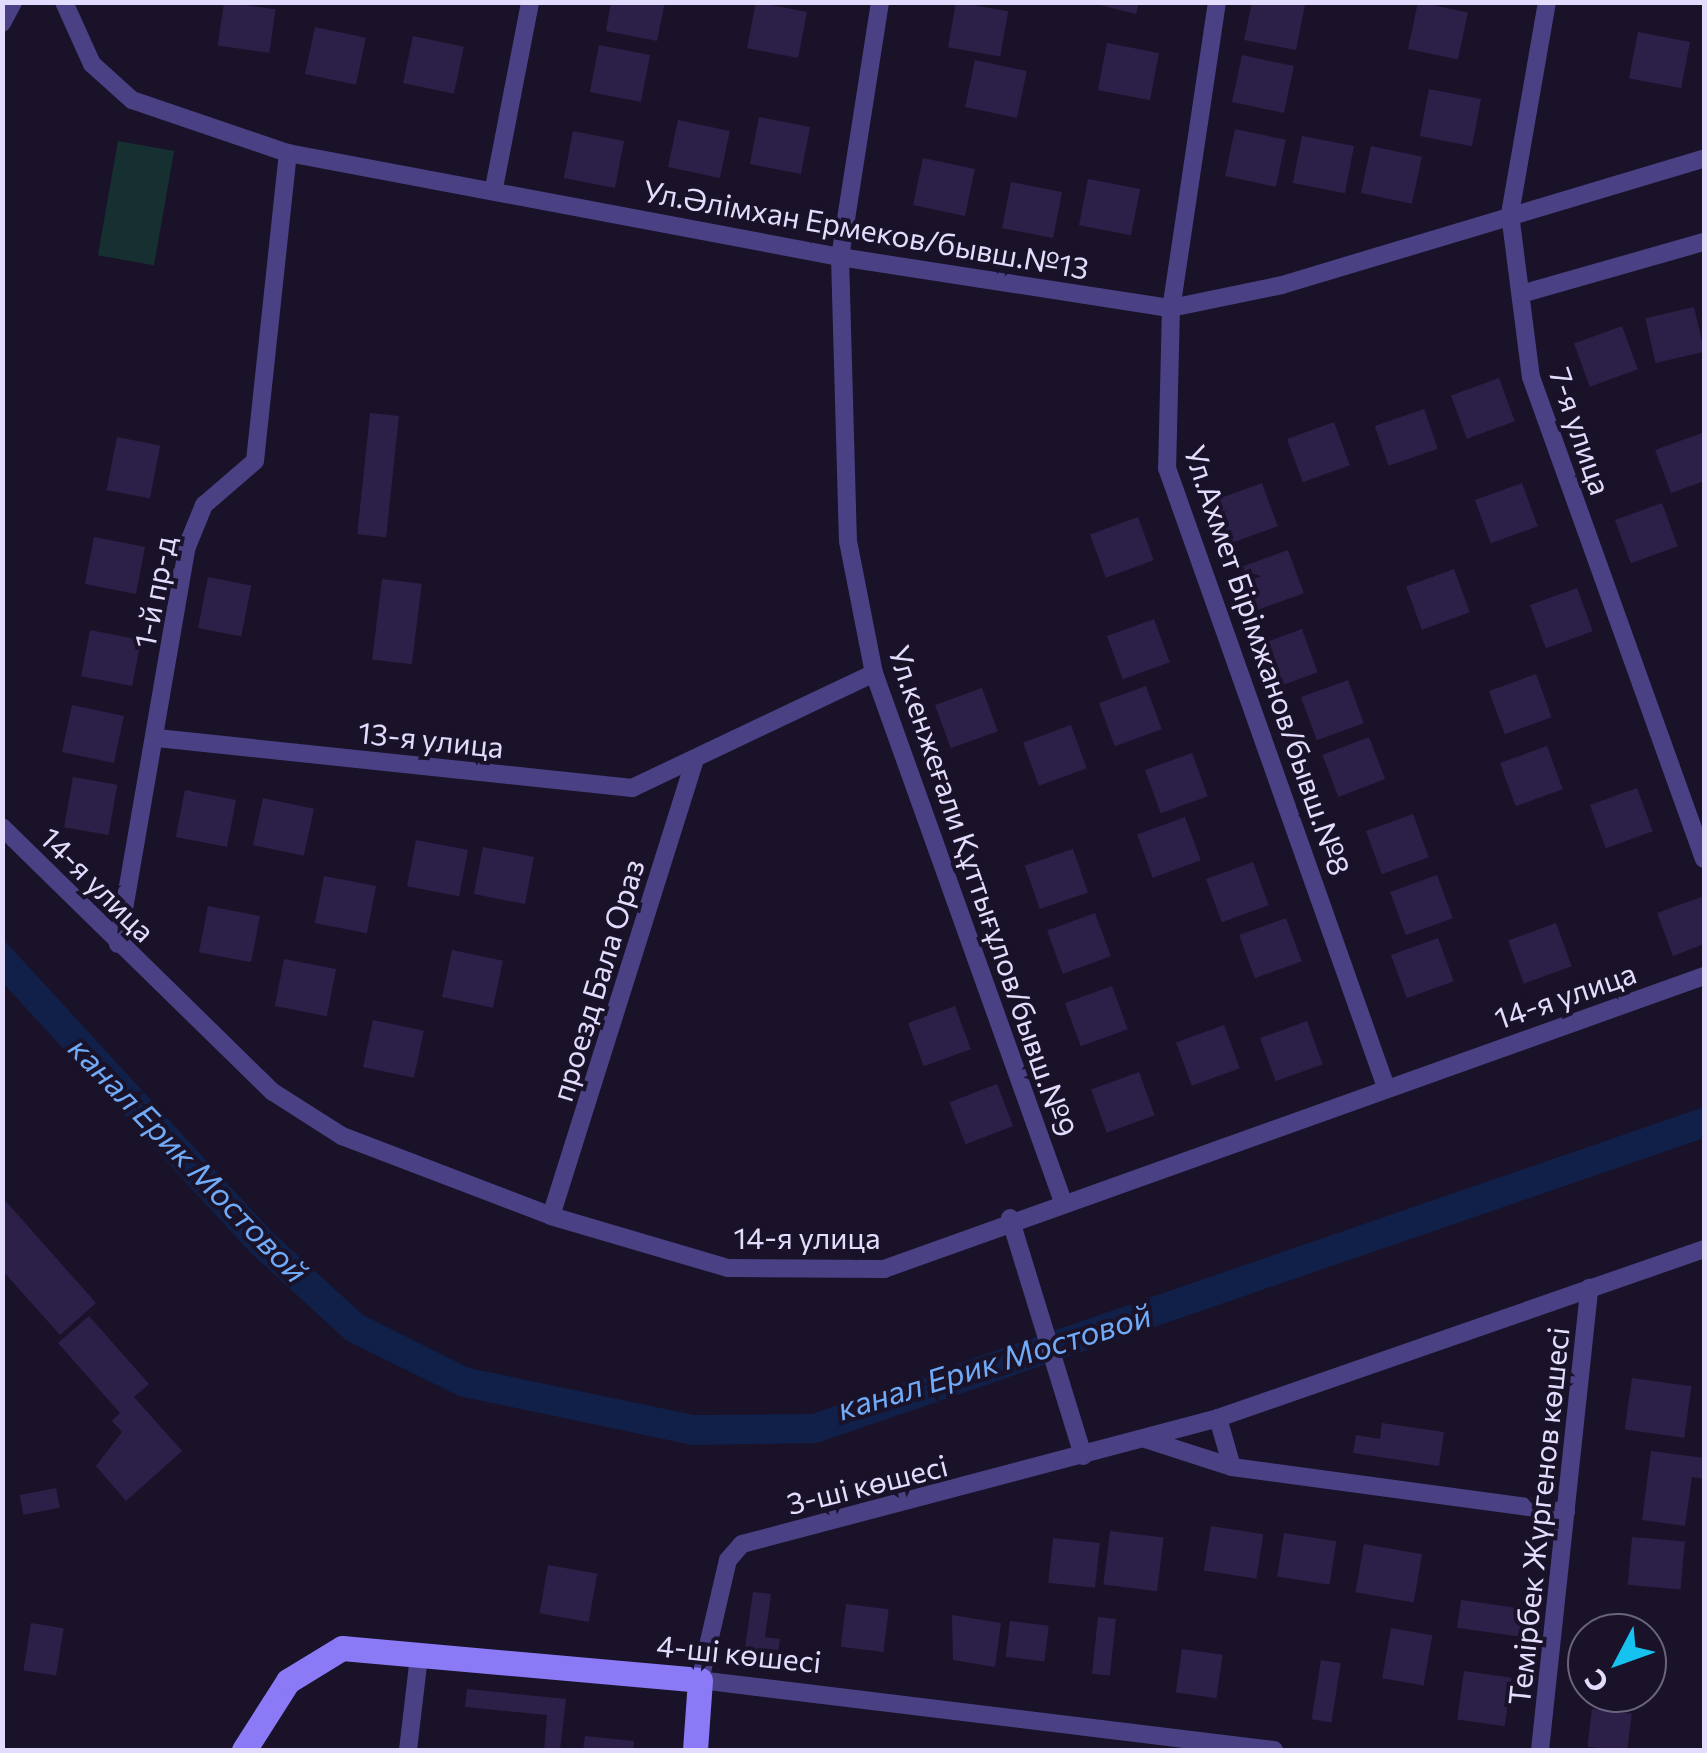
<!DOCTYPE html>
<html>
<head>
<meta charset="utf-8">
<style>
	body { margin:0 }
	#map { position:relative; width:1707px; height:1753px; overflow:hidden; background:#191229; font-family:Commissioner,sans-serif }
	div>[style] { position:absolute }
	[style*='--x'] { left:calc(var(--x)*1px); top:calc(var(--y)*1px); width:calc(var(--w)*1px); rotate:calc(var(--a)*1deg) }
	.green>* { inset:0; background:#163032; transform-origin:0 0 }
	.water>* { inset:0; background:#112049 }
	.building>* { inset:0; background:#2c2048; transform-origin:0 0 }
	.street>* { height:18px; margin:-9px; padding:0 9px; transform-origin:9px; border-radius:9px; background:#4a4184 }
	.secondary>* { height:25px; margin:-12.5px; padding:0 12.5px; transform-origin:12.5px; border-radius:12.5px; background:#8a7af6 }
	span { translate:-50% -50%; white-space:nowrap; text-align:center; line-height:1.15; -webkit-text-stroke:8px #191229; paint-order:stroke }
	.street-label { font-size:30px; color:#e3dcfd }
	.water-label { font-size:32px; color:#71aaf6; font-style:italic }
	.frame { position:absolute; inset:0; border:5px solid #e3dcfd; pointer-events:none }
	.north { position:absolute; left:1567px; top:1613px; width:100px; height:100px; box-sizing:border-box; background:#191229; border:2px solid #6a637e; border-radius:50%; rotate:229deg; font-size:28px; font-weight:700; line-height:40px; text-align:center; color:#e3dcfd }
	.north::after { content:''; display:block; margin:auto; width:35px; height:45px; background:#16c2ef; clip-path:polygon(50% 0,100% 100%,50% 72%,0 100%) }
</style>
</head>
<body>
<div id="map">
	<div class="green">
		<i style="left:118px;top:141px;width:57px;height:116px;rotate:10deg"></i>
	</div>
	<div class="water">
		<i style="clip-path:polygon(3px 939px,271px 1231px,363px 1315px,469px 1368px,694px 1415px,812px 1414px,1704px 1107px,1704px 1138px,817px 1443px,692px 1445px,459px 1396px,346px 1340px,250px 1252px,3px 983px)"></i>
	</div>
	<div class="building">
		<i style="left:224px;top:2px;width:52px;height:44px;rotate:8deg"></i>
		<i style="clip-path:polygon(611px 2px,665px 2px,657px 41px,606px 31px)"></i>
		<i style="left:756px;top:2px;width:52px;height:47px;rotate:11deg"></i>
		<i style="left:956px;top:2px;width:53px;height:46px;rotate:10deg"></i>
		<i style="clip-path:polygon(1088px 2px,1139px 2px,1136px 14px)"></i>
		<i style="clip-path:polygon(1252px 2px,1305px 4px,1296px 50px,1244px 40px)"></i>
		<i style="left:1418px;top:2px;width:51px;height:48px;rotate:12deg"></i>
		<i style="left:315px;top:27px;width:52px;height:48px;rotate:12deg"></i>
		<i style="left:1638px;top:32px;width:53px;height:47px;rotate:11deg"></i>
		<i style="left:413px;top:36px;width:52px;height:48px;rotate:12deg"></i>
		<i style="left:1107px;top:43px;width:53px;height:48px;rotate:11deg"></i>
		<i style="left:599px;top:45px;width:52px;height:48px;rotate:11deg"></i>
		<i style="left:1242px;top:55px;width:53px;height:48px;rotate:12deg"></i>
		<i style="left:975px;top:60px;width:53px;height:48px;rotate:12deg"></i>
		<i style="left:1429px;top:89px;width:53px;height:48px;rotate:11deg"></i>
		<i style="left:759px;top:117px;width:52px;height:48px;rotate:11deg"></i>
		<i style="left:678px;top:120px;width:53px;height:48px;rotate:12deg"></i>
		<i style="left:1235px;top:129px;width:52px;height:48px;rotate:12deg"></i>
		<i style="left:573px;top:131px;width:52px;height:48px;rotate:11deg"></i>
		<i style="left:1302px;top:136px;width:53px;height:48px;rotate:11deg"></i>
		<i style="left:1371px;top:146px;width:52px;height:48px;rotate:12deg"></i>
		<i style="left:923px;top:158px;width:53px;height:48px;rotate:12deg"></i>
		<i style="left:1088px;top:179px;width:53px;height:47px;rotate:11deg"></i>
		<i style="left:1011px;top:182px;width:52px;height:47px;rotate:11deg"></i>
		<i style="left:1694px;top:307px;width:46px;height:50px;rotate:77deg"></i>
		<i style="left:1622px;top:326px;width:46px;height:51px;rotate:70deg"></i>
		<i style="left:1499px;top:378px;width:46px;height:51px;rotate:70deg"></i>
		<i style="left:1424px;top:409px;width:42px;height:52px;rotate:71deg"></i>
		<i style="left:370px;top:413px;width:29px;height:122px;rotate:6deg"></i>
		<i style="left:1334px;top:422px;width:46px;height:50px;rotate:70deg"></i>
		<i style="clip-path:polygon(1702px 433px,1704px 481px,1671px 493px,1655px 450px)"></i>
		<i style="left:117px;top:437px;width:44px;height:54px;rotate:11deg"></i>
		<i style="left:1262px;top:483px;width:46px;height:50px;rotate:70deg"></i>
		<i style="left:1522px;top:483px;width:46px;height:50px;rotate:70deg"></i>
		<i style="left:1662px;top:503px;width:46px;height:50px;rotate:70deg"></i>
		<i style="left:1138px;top:517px;width:46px;height:51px;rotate:70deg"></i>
		<i style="left:94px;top:537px;width:52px;height:48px;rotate:11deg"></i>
		<i style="left:1288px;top:550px;width:46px;height:50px;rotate:70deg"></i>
		<i style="left:1454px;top:569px;width:46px;height:51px;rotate:70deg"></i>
		<i style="left:208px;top:577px;width:44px;height:52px;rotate:11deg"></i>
		<i style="left:382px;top:579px;width:40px;height:81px;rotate:7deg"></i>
		<i style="left:1577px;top:588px;width:46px;height:50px;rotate:70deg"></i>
		<i style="left:1154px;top:619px;width:46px;height:50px;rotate:70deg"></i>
		<i style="left:1302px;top:629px;width:46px;height:50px;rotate:70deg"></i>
		<i style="left:90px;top:630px;width:52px;height:47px;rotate:11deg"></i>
		<i style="left:1536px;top:674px;width:46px;height:50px;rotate:70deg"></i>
		<i style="left:1348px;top:680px;width:46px;height:50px;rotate:70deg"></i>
		<i style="left:1146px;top:686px;width:46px;height:50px;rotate:70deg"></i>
		<i style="left:982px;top:688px;width:46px;height:50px;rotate:70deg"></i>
		<i style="left:72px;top:705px;width:53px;height:48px;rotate:12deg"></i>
		<i style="left:1071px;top:725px;width:46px;height:51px;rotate:70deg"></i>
		<i style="left:1369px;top:737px;width:45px;height:50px;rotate:69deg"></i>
		<i style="left:1547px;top:746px;width:46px;height:50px;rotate:70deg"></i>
		<i style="left:1192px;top:753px;width:46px;height:50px;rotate:70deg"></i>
		<i style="left:73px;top:777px;width:45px;height:51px;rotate:10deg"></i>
		<i style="left:1637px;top:788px;width:46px;height:50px;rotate:70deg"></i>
		<i style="left:185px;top:790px;width:52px;height:48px;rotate:11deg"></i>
		<i style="left:263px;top:798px;width:52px;height:48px;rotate:12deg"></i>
		<i style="left:1413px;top:814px;width:46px;height:50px;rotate:70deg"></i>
		<i style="left:1185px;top:817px;width:46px;height:51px;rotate:70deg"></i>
		<i style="left:416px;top:840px;width:53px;height:47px;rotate:11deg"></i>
		<i style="left:483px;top:847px;width:52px;height:48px;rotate:11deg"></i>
		<i style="left:1073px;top:849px;width:46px;height:51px;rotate:71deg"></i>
		<i style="left:1253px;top:862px;width:46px;height:50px;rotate:70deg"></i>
		<i style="left:1437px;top:875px;width:46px;height:50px;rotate:70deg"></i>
		<i style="left:324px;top:876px;width:53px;height:48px;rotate:11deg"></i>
		<i style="clip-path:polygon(1704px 896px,1704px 944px,1673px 956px,1657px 913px)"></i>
		<i style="left:208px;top:906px;width:53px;height:47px;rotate:11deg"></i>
		<i style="left:1095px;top:913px;width:46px;height:51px;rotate:70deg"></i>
		<i style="left:1286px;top:918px;width:46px;height:50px;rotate:70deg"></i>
		<i style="left:1556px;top:923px;width:46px;height:51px;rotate:70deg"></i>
		<i style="left:1438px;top:938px;width:46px;height:50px;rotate:70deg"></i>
		<i style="left:452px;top:950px;width:52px;height:48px;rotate:12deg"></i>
		<i style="left:284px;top:959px;width:53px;height:48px;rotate:11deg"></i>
		<i style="left:1112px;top:986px;width:46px;height:50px;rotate:70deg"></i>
		<i style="left:955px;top:1006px;width:46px;height:50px;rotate:70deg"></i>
		<i style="left:373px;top:1020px;width:52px;height:48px;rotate:12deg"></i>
		<i style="left:1307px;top:1021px;width:46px;height:50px;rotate:70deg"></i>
		<i style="left:1224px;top:1025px;width:46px;height:51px;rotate:70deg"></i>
		<i style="left:1139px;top:1072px;width:46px;height:51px;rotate:70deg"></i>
		<i style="left:997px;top:1084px;width:45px;height:51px;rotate:69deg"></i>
		<i style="clip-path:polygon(2px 1197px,96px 1303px,60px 1335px,2px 1270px)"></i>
		<i style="clip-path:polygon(89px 1316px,149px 1384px,134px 1397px,182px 1451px,126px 1501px,96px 1466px,122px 1432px,112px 1421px,120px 1413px,58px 1343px)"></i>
		<i style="left:1632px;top:1378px;width:60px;height:52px;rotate:8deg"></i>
		<i style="clip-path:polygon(1382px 1423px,1444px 1432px,1439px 1466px,1353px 1453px,1356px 1435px,1380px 1439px)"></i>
		<i style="clip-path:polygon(1651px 1451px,1704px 1458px,1704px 1479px,1692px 1477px,1685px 1526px,1642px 1520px)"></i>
		<i style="left:56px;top:1488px;width:20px;height:37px;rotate:79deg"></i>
		<i style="left:1211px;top:1526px;width:53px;height:45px;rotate:9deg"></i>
		<i style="left:1110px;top:1531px;width:54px;height:54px;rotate:7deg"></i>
		<i style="left:1284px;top:1533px;width:53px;height:44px;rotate:9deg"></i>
		<i style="left:1632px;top:1537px;width:53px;height:48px;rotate:5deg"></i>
		<i style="left:1053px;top:1538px;width:47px;height:45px;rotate:6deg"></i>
		<i style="left:1364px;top:1544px;width:59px;height:49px;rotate:10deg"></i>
		<i style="left:548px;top:1565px;width:50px;height:49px;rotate:10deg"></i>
		<i style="clip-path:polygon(753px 1592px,771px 1594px,765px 1637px,780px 1639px,777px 1660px,744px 1655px)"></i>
		<i style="left:1461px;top:1600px;width:63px;height:28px;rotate:8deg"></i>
		<i style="left:846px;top:1604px;width:43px;height:43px;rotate:7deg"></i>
		<i style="clip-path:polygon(952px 1615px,1001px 1623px,995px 1667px,953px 1660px)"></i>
		<i style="left:1098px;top:1617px;width:18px;height:57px;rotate:6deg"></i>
		<i style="left:1010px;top:1621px;width:39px;height:36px;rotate:7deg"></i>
		<i style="left:31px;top:1623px;width:33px;height:48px;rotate:9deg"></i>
		<i style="left:1391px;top:1628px;width:42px;height:51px;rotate:10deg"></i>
		<i style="left:1182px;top:1649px;width:41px;height:44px;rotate:8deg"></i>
		<i style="left:1321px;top:1660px;width:20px;height:60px;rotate:9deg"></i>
		<i style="left:1464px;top:1671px;width:48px;height:49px;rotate:8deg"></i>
		<i style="clip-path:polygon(467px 1689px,566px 1699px,560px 1750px,544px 1750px,547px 1715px,465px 1707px)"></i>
		<i style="left:1592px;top:1709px;width:40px;height:38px;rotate:7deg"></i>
		<i style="clip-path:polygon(585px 1736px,634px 1741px,633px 1750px,583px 1750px)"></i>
	</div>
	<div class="street">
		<i style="--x:64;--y:2;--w:68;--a:65.7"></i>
		<i style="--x:92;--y:64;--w:54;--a:42"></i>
		<i style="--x:132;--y:100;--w:165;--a:18.8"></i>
		<i style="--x:288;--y:153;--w:562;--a:10.67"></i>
		<i style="--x:840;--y:257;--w:335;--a:8.8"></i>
		<i style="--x:1171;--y:308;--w:113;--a:-11.7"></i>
		<i style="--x:1282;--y:285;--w:441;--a:-16.7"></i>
		<i style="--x:880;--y:2;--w:258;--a:98.9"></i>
		<i style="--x:840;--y:257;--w:284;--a:88.4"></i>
		<i style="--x:848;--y:541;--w:135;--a:78.9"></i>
		<i style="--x:874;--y:673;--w:559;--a:70.33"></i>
		<i style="--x:1217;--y:2;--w:309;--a:98.5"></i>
		<i style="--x:1171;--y:308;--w:160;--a:91.4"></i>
		<i style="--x:1167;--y:468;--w:657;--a:70.52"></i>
		<i style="--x:1547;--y:2;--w:215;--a:99.9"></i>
		<i style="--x:1510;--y:214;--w:164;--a:82.7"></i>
		<i style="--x:1531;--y:377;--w:512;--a:70.26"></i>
		<i style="--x:2;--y:23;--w:24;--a:-62"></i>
		<i style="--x:494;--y:188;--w:189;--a:-79"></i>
		<i style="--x:1521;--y:294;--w:190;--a:-15.9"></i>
		<i style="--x:157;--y:738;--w:478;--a:6"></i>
		<i style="--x:632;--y:788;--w:268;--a:-25.4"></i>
		<i style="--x:2;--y:827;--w:379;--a:44.4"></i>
		<i style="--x:273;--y:1092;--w:82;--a:32.5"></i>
		<i style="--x:342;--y:1136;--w:224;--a:20.9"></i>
		<i style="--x:551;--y:1216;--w:184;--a:16.4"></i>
		<i style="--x:728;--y:1268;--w:156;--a:0.4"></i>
		<i style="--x:884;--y:1269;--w:871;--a:-19.66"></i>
		<i style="--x:118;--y:944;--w:401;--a:-80.2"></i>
		<i style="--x:186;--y:549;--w:48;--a:-67.8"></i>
		<i style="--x:204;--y:505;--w:67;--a:-40.8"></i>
		<i style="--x:255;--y:461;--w:310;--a:-83.9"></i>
		<i style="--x:551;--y:1216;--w:476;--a:-72.5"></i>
		<i style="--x:1010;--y:1218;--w:249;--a:72.9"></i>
		<i style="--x:1218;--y:1418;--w:51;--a:74.1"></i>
		<i style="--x:1145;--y:1439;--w:91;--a:17.8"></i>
		<i style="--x:1232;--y:1467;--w:337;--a:7.7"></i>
		<i style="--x:408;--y:1750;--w:95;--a:-83.3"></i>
		<i style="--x:1274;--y:1750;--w:578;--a:-173.05"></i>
		<i style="--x:700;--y:1680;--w:123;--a:-76.9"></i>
		<i style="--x:728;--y:1560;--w:21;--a:-49"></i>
		<i style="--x:742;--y:1544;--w:492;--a:-14.8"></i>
		<i style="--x:1218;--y:1418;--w:515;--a:-19.17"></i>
		<i style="--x:1540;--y:1750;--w:465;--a:-83.9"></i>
	</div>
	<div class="secondary">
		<i style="--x:244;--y:1750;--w:82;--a:-57.5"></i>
		<i style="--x:288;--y:1681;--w:63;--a:-31.4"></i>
		<i style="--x:342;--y:1648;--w:359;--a:5.1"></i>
		<i style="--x:700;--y:1680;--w:70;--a:94.1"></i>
	</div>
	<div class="street-label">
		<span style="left:866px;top:229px;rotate:10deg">Ул.Әлімхан Ермеков/бывш.№13</span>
		<span style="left:1581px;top:431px;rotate:71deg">7-я улица</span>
		<span style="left:154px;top:592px;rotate:-79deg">1-й пр-д</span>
		<span style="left:1268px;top:660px;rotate:71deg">Ул.Ахмет Бірімжанов/бывш.№8</span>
		<span style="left:431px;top:739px;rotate:6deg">13-я улица</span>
		<span style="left:98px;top:884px;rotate:45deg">14-я улица</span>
		<span style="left:983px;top:891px;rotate:71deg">Ул.кенжеғали Құттығұлов/бывш.№9</span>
		<span style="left:597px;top:980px;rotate:-73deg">проезд Бала Ораз</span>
		<span style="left:1565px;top:995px;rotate:-19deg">14-я улица</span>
		<span style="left:807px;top:1237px">14-я улица</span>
		<span style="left:867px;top:1484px;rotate:-14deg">3-ші көшесі</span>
		<span style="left:1538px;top:1516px;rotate:-84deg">Темірбек Жүргенов көшесі</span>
		<span style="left:739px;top:1653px;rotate:6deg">4-ші көшесі</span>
	</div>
	<div class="water-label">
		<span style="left:189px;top:1159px;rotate:46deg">канал Ерик Мостовой</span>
		<span style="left:994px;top:1361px;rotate:-17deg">канал Ерик Мостовой</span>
	</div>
	<div class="frame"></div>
	<div class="north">С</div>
</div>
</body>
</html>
